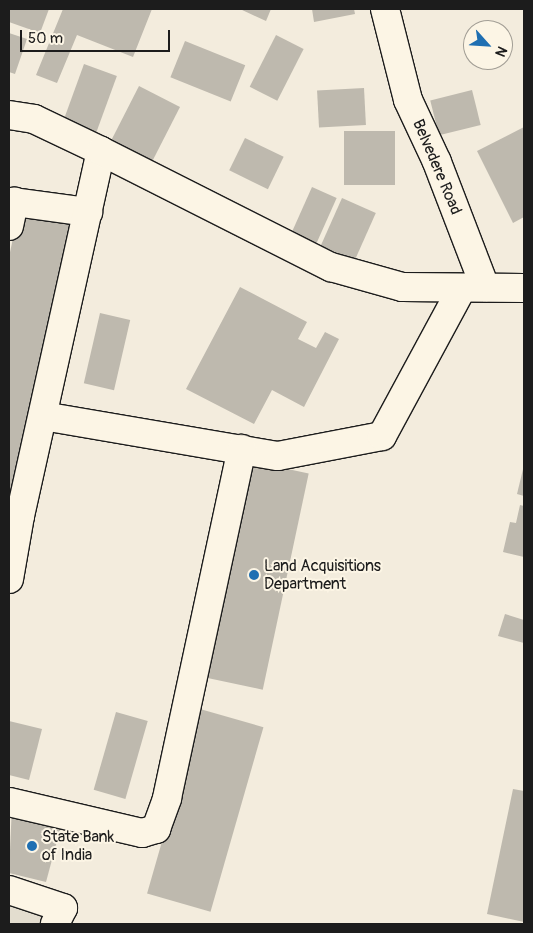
<!DOCTYPE html>
<html>
<head>
<meta charset="utf-8">
<style>
	body { margin:0 }
	#map { position:relative; width:533px; height:933px; overflow:hidden; background:#f3ecdd; font-family:Pangolin,sans-serif }
	div>[style] { position:absolute }
	[style*='--x'] { left:calc(var(--x)*1px); top:calc(var(--y)*1px); width:calc(var(--w)*1px); rotate:calc(var(--a)*1deg) }
	.built>* { inset:0; background:#e3ddcf }
	.building>* { inset:0; background:#beb9ae; transform-origin:0 0 }
	.roads { filter:drop-shadow(1px 0 #1c1c1c) drop-shadow(-1px 0 #1c1c1c) drop-shadow(0 1px #1c1c1c) drop-shadow(0 -1px #1c1c1c) }
	.minor>* { height:28px; margin:-14px; padding:0 14px; transform-origin:14px; border-radius:14px; background:#fcf5e5 }
	.major>* { height:28px; margin:-14px; padding:0 14px; transform-origin:14px; border-radius:14px; background:#fcf5e5 }
	.dots>* { width:14px; height:14px; translate:-50% -50%; box-sizing:border-box; border:2px solid #fcf5e5; border-radius:50% }
	span { translate:-50% -50%; white-space:nowrap; text-align:center; line-height:1.15; -webkit-text-stroke:4px #fcf5e5; paint-order:stroke }
	.street-label { font-size:16px; color:#1c1c1c }
	.poi-label { font-size:16px; color:#1c1c1c }
	.left { translate:0 -50%; text-align:left }
	.frame { position:absolute; inset:0; border:10px solid #1c1c1c; pointer-events:none }
	.north { position:absolute; left:463px; top:20px; width:50px; height:50px; box-sizing:border-box; background:#fcf5e5; border:1px solid #a29e95; border-radius:50%; rotate:116deg; font-size:14px; font-weight:700; line-height:20px; text-align:center; color:#1c1c1c }
	.north::after { content:''; display:block; margin:auto; width:18px; height:22px; background:#1f6fb2; clip-path:polygon(50% 0,100% 100%,50% 72%,0 100%) }
	.scale { position:absolute; left:20px; top:30px; width:150px; height:22px; box-sizing:border-box; border:2px solid #1c1c1c; border-top:0; padding-left:6px; font-size:15px; line-height:18px; white-space:nowrap; color:#1c1c1c; -webkit-text-stroke:4px #fcf5e5; paint-order:stroke }
</style>
</head>
<body>
<div id="map">
	<div class="built">
		<i style="clip-path:polygon(9px 898px,40px 906px,48px 924px,9px 924px)"></i>
	</div>
	<div class="building">
		<i style="clip-path:polygon(9px 9px,49px 9px,40px 33px,9px 22px)"></i>
		<i style="clip-path:polygon(63px 9px,152px 9px,133px 57px,77px 35px,57px 83px,36px 75px)"></i>
		<i style="clip-path:polygon(240px 9px,271px 9px,266px 21px)"></i>
		<i style="clip-path:polygon(312px 9px,354px 9px,355px 14px,314px 22px)"></i>
		<i style="clip-path:polygon(9px 33px,27px 39px,15px 74px,9px 72px)"></i>
		<i style="left:276px;top:35px;width:31px;height:58px;rotate:27deg"></i>
		<i style="left:185px;top:41px;width:65px;height:39px;rotate:22deg"></i>
		<i style="left:84px;top:64px;width:35px;height:60px;rotate:20deg"></i>
		<i style="left:139px;top:86px;width:46px;height:61px;rotate:27deg"></i>
		<i style="left:364px;top:88px;width:37px;height:47px;rotate:87deg"></i>
		<i style="left:472px;top:90px;width:36px;height:43px;rotate:76deg"></i>
		<i style="clip-path:polygon(524px 127px,524px 217px,513px 223px,477px 151px)"></i>
		<i style="left:395px;top:131px;width:54px;height:51px;rotate:90deg"></i>
		<i style="left:245px;top:138px;width:43px;height:36px;rotate:26deg"></i>
		<i style="left:312px;top:187px;width:27px;height:51px;rotate:24deg"></i>
		<i style="left:342px;top:198px;width:37px;height:52px;rotate:24deg"></i>
		<i style="clip-path:polygon(20px 205px,73px 216px,13px 502px,9px 501px,9px 257px)"></i>
		<i style="clip-path:polygon(240px 287px,307px 322px,298px 339px,316px 348px,325px 332px,339px 339px,304px 407px,272px 390px,254px 424px,186px 389px)"></i>
		<i style="left:100px;top:313px;width:31px;height:72px;rotate:13deg"></i>
		<i style="left:250px;top:461px;width:60px;height:221px;rotate:12deg"></i>
		<i style="clip-path:polygon(524px 465px,524px 496px,517px 494px)"></i>
		<i style="clip-path:polygon(520px 505px,524px 506px,524px 557px,503px 552px,510px 522px,516px 523px)"></i>
		<i style="clip-path:polygon(505px 614px,524px 620px,524px 643px,498px 636px)"></i>
		<i style="left:200px;top:709px;width:66px;height:192px;rotate:16deg"></i>
		<i style="left:116px;top:712px;width:33px;height:81px;rotate:16deg"></i>
		<i style="clip-path:polygon(9px 721px,42px 729px,29px 780px,9px 775px)"></i>
		<i style="clip-path:polygon(513px 789px,524px 791px,524px 922px,487px 914px)"></i>
		<i style="clip-path:polygon(12px 805px,63px 819px,46px 882px,9px 873px)"></i>
	</div>
	<div class="roads">
		<div class="minor">
			<i style="--x:385;--y:9;--w:94;--a:75.8"></i>
			<i style="--x:408;--y:100;--w:68;--a:64.9"></i>
			<i style="--x:437;--y:162;--w:134;--a:69"></i>
			<i style="--x:9;--y:226;--w:25;--a:-78"></i>
			<i style="--x:14;--y:202;--w:75;--a:7.7"></i>
			<i style="--x:43;--y:416;--w:238;--a:9.7"></i>
			<i style="--x:278;--y:456;--w:106;--a:-10.9"></i>
			<i style="--x:382;--y:436;--w:166;--a:-61.6"></i>
			<i style="--x:9;--y:514;--w:11;--a:10"></i>
			<i style="--x:20;--y:516;--w:374;--a:-77.5"></i>
			<i style="--x:9;--y:579;--w:64;--a:-80.1"></i>
			<i style="--x:9;--y:802;--w:137;--a:13.1"></i>
			<i style="--x:142;--y:833;--w:15;--a:-16"></i>
			<i style="--x:156;--y:829;--w:33;--a:-70"></i>
			<i style="--x:167;--y:798;--w:357;--a:-77.9"></i>
			<i style="--x:9;--y:890;--w:57;--a:18.4"></i>
			<i style="--x:63;--y:908;--w:18;--a:117"></i>
		</div>
		<div class="major">
			<i style="--x:9;--y:115;--w:25;--a:9"></i>
			<i style="--x:34;--y:119;--w:74;--a:25.5"></i>
			<i style="--x:101;--y:151;--w:258;--a:26.8"></i>
			<i style="--x:331;--y:267;--w:74;--a:15.7"></i>
			<i style="--x:402;--y:287;--w:122;--a:0.5"></i>
		</div>
	</div>
	<div class="dots">
		<i style="left:254px;top:575px;background:#1f6fb2"></i>
		<i style="left:32px;top:846px;background:#1f6fb2"></i>
	</div>
	<div class="street-label">
		<span style="left:437px;top:167px;rotate:67deg">Belvedere Road</span>
	</div>
	<div class="poi-label">
		<span class="left" style="left:264px;top:575px">Land Acquisitions<br>Department</span>
		<span class="left" style="left:42px;top:846px">State Bank<br>of India</span>
	</div>
	<div class="frame"></div>
	<div class="north">N</div>
	<div class="scale">50 m</div>
</div>
</body>
</html>
